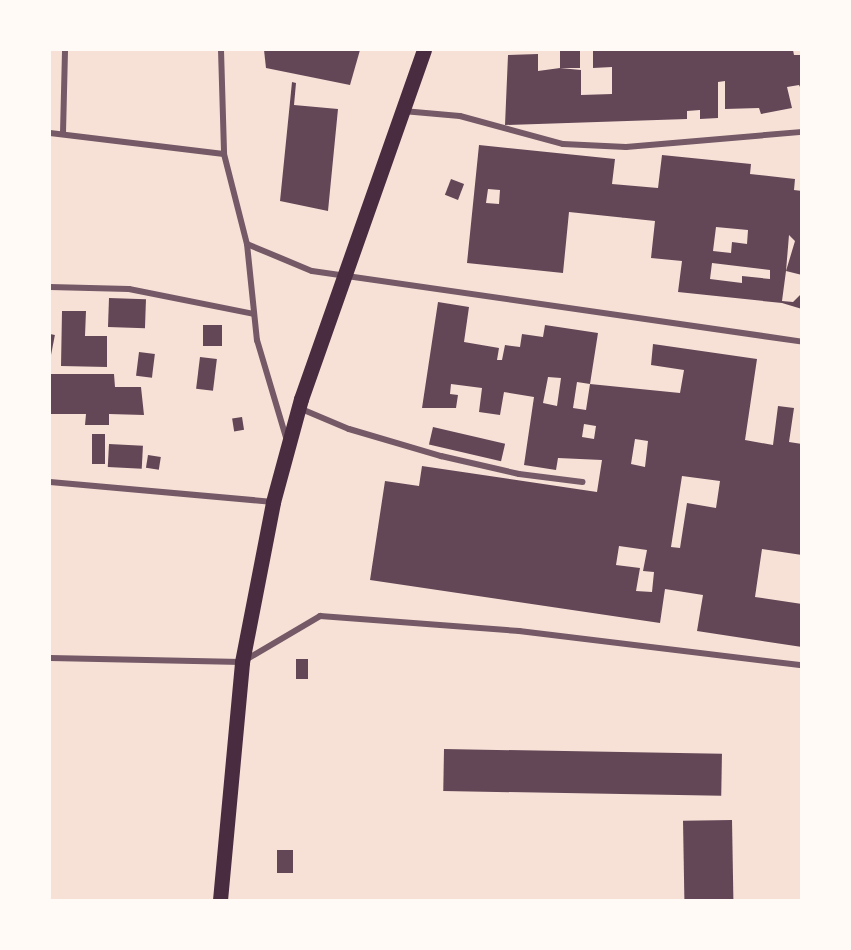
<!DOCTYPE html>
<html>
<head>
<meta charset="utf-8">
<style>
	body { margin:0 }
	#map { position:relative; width:851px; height:950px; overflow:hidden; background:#f7e1d7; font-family:Karla,sans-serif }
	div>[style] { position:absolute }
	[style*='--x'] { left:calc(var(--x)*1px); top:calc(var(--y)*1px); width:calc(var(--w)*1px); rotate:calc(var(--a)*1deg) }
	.building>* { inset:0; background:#644757; transform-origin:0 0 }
	.minor>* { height:6px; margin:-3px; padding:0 3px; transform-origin:3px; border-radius:3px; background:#755966 }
	.primary>* { height:15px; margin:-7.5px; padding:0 7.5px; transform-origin:7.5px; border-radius:7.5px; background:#4a2c40 }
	span { translate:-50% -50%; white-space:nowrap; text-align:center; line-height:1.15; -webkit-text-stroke:4.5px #fffaf5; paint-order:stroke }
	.frame { position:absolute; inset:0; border:51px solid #fffaf5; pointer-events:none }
</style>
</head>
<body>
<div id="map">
	<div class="building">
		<i style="clip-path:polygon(264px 50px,360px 50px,350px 85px,266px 68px)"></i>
		<i style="left:560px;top:50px;width:20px;height:18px"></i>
		<i style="clip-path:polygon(593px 50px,793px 50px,794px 55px,802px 55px,802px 91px,799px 85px,787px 87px,792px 108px,761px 114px,759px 108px,725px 109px,725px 81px,718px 82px,718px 118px,700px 119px,700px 110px,687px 111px,687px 119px,505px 125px,508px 55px,538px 54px,538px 71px,560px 68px,581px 70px,581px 95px,612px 94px,612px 67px,593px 68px)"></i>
		<i style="clip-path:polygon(292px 82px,296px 83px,294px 105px,338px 109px,328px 211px,280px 201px)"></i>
		<i style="clip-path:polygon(evenodd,479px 145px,615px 159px,612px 184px,658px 188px,662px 155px,751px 164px,750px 174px,795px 179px,794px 190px,802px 191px,802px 275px,786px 271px,782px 301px,793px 302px,802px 293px,802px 309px,782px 303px,678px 292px,682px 261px,651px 258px,655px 221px,569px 212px,563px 273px,467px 263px,479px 145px,488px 189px,500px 190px,499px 204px,486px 203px,488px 189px,479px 145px,716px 227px,748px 230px,747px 244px,732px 242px,731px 253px,713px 251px,716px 227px,479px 145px,789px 235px,795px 241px,786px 271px,789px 235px,479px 145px,712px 263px,770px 270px,770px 279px,742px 276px,742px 283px,710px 279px,712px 263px)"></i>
		<i style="left:451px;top:179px;width:14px;height:17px;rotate:21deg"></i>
		<i style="left:109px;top:298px;width:37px;height:29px;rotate:2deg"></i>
		<i style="clip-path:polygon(evenodd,438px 302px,469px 307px,464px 342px,499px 348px,497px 360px,502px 360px,505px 345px,520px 347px,522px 334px,543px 337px,545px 325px,598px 333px,590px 384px,577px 382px,573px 408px,586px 410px,590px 384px,680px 393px,684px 370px,651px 365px,653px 344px,757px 359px,745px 440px,773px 445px,778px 406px,794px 408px,789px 442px,802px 444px,802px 555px,762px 549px,755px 597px,802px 604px,802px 647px,697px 631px,703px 595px,665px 589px,660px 623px,370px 580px,385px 481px,419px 486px,422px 466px,597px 492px,602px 460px,558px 458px,556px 470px,524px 465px,534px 397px,504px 392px,500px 415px,479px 412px,482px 388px,451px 384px,450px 394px,458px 395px,456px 408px,422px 408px,438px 302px,548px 377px,561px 378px,557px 406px,543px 403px,548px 377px,438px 302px,584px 424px,596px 426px,594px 439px,582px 437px,584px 424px,438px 302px,635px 439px,648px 441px,645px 467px,631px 464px,635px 439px,438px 302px,682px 476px,720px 481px,716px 508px,687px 503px,680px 548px,671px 547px,682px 476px,438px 302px,619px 546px,647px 550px,643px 571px,654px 572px,652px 592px,636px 591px,640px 568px,616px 565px,619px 546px)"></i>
		<i style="clip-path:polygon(62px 311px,86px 311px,85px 336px,107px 336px,107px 367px,61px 366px)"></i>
		<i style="left:203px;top:325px;width:19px;height:21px"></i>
		<i style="left:50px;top:334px;width:5px;height:27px;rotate:11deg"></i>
		<i style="left:139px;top:352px;width:16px;height:24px;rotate:7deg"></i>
		<i style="left:200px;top:357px;width:17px;height:32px;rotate:7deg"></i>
		<i style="clip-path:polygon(50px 374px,114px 374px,115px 387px,141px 387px,144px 415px,109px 414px,109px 425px,85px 425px,86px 414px,50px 414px)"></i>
		<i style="left:242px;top:417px;width:13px;height:10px;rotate:81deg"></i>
		<i style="left:433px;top:427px;width:74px;height:18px;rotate:13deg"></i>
		<i style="left:92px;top:434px;width:13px;height:30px"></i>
		<i style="left:109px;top:444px;width:34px;height:23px;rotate:3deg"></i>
		<i style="left:148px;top:455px;width:13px;height:13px;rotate:9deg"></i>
		<i style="left:296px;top:659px;width:12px;height:20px"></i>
		<i style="left:444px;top:749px;width:278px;height:42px;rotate:1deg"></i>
		<i style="left:732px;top:820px;width:80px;height:49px;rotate:89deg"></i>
		<i style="left:293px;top:850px;width:23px;height:16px;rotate:90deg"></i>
	</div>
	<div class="minor">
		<i style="--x:221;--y:50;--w:104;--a:88.3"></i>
		<i style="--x:224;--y:154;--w:93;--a:75.7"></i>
		<i style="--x:247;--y:244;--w:97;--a:84.1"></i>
		<i style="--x:257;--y:340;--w:101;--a:73.4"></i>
		<i style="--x:403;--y:111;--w:57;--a:5"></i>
		<i style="--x:460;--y:116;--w:107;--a:15.2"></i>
		<i style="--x:563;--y:144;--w:63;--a:2.7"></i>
		<i style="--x:626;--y:147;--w:177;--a:-4.9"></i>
		<i style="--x:50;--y:133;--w:175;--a:6.9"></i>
		<i style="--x:63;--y:133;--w:83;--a:-88.6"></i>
		<i style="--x:247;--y:244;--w:70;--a:22.6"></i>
		<i style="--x:312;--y:271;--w:495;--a:8.2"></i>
		<i style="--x:50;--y:287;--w:79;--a:1.5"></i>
		<i style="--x:129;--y:289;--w:127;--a:11.3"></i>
		<i style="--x:299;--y:408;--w:54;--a:22.8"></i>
		<i style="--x:349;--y:429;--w:96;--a:16.4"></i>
		<i style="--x:441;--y:456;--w:80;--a:13"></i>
		<i style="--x:519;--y:474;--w:64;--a:7.2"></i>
		<i style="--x:50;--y:482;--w:224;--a:5.1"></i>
		<i style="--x:50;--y:658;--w:192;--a:1.2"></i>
		<i style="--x:242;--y:662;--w:91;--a:-30.5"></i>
		<i style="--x:320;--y:616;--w:200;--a:4.3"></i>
		<i style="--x:519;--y:631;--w:285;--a:6.9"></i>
	</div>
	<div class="primary">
		<i style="--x:220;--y:900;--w:239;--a:-84.7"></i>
		<i style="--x:242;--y:662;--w:163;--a:-79"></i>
		<i style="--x:273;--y:502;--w:107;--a:-74.8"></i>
		<i style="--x:301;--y:399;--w:370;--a:-70.6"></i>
	</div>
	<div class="frame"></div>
</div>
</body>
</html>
